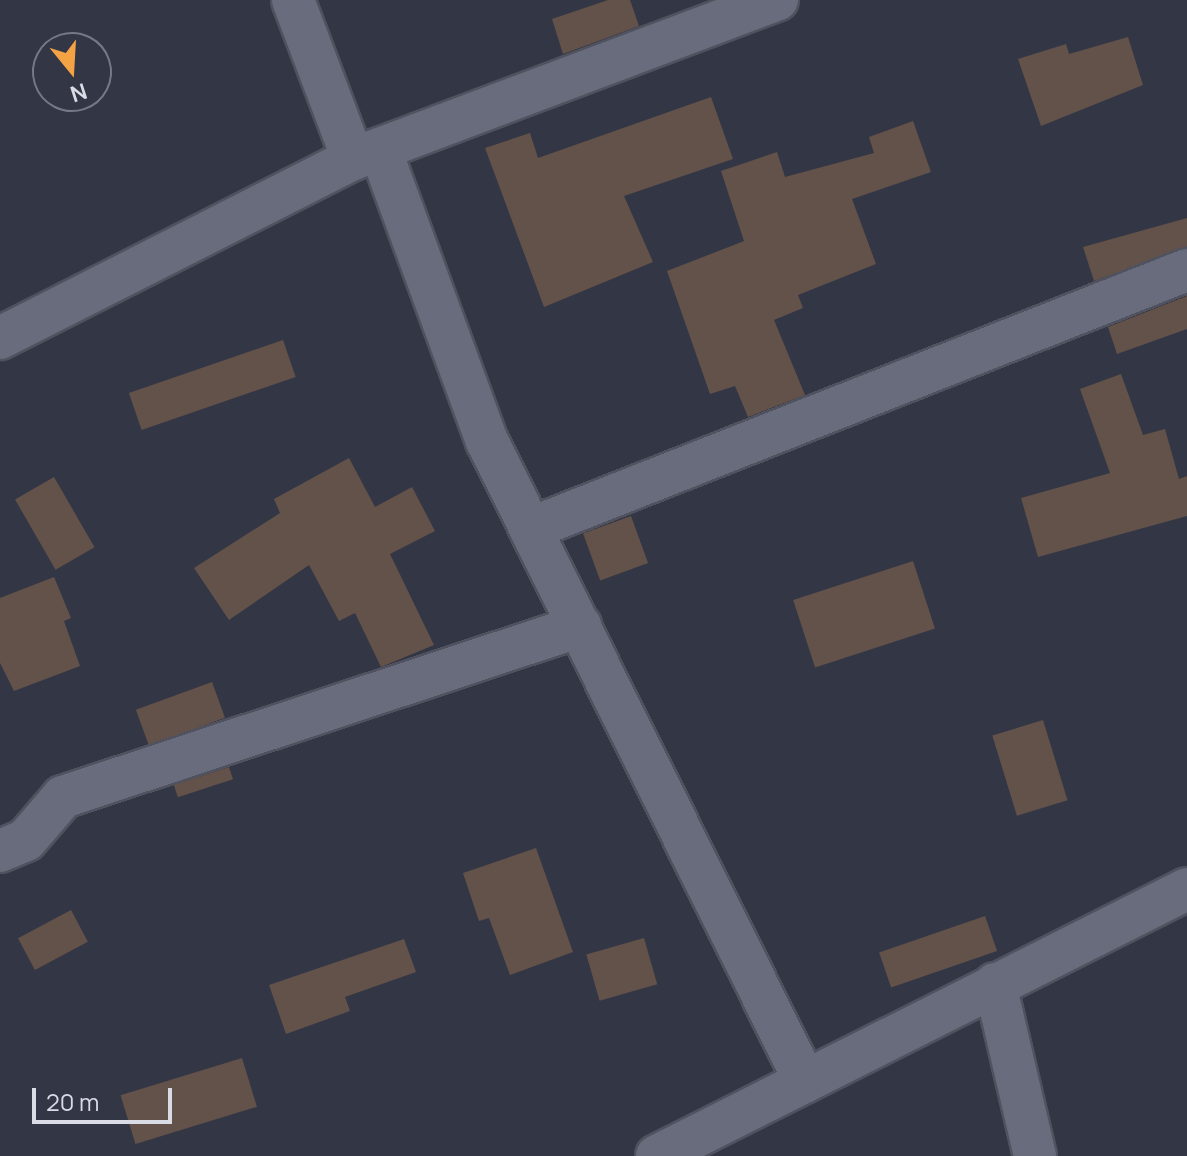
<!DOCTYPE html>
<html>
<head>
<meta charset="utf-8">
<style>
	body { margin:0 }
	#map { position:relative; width:1187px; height:1156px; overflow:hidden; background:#333645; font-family:Manrope,sans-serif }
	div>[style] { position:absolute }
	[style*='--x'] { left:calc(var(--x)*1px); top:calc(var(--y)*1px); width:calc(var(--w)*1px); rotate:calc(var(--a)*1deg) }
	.building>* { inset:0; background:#63524a; transform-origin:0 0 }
	.roads { filter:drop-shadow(2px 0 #50525f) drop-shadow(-2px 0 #50525f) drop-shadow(0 2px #50525f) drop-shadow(0 -2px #50525f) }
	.minor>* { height:42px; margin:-21px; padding:0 21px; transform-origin:21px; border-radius:21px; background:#686c7d }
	span { translate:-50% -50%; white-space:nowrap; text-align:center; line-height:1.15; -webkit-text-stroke:7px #333645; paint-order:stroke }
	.north { position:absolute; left:32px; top:32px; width:80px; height:80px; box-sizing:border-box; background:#333645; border:2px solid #757885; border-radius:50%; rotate:162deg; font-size:22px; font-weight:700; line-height:32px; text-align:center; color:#d9dbe5 }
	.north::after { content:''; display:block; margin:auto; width:28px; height:36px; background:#f4a344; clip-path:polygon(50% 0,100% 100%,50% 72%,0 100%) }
	.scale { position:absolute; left:32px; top:1088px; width:140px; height:36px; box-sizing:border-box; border:4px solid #d9dbe5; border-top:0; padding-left:10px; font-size:24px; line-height:28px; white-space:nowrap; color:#d9dbe5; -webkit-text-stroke:6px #333645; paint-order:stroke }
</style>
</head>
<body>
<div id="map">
	<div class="building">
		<i style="clip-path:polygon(608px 0,630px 0,639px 26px,563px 54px,552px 19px)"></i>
		<i style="clip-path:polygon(1128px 37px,1143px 85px,1041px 126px,1018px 59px,1066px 44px,1069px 54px)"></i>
		<i style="clip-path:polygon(711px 97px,733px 159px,624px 196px,653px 262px,544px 307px,485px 148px,530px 133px,538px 158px)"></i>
		<i style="clip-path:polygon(913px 121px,931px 172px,852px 199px,876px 264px,798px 295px,803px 308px,774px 320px,805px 395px,748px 417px,735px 386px,710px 394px,667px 271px,744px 241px,721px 171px,777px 152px,785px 177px,874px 153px,869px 137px)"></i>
		<i style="clip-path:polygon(1187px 218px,1187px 247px,1094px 281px,1083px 247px)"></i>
		<i style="clip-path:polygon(1187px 296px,1187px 329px,1117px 354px,1108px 327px)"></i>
		<i style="left:283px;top:340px;width:39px;height:163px;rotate:71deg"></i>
		<i style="clip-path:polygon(1121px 374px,1143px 435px,1165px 429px,1179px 479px,1187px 476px,1187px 516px,1038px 557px,1021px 498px,1110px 473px,1080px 389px)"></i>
		<i style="clip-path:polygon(349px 458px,375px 507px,412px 487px,435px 531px,390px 554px,434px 645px,381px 667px,355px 613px,339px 621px,309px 565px,229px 620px,194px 568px,280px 513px,274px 499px)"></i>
		<i style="left:54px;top:477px;width:81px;height:45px;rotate:60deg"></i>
		<i style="left:631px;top:516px;width:50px;height:51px;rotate:70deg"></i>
		<i style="left:913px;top:561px;width:71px;height:126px;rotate:72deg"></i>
		<i style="clip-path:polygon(54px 577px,71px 618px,64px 621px,80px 666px,14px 691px,0 663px,0 598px)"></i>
		<i style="left:212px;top:682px;width:38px;height:81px;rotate:70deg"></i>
		<i style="left:1043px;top:720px;width:84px;height:53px;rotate:73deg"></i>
		<i style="left:229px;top:767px;width:13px;height:58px;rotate:72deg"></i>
		<i style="clip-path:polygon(536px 848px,573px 952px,510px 975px,489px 918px,479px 921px,463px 873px)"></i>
		<i style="left:71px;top:910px;width:36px;height:60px;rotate:62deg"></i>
		<i style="left:985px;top:916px;width:37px;height:112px;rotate:71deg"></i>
		<i style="left:644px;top:938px;width:48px;height:60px;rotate:74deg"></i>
		<i style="clip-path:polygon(404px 939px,416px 972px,345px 997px,350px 1011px,286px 1034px,269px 985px)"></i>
		<i style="left:242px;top:1058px;width:51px;height:127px;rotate:73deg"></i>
	</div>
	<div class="roads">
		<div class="minor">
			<i style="--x:293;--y:0;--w:170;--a:69.3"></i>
			<i style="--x:353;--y:159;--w:453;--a:-20.6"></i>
			<i style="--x:380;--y:149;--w:311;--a:69.9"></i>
			<i style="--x:487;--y:441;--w:715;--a:63.58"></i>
			<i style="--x:0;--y:338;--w:396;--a:-26.9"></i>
			<i style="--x:532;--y:528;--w:704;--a:-21.5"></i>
			<i style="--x:0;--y:851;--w:28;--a:-23"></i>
			<i style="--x:26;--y:840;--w:57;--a:-49.3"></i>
			<i style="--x:63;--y:797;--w:545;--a:-18.3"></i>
			<i style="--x:995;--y:984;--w:177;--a:76.9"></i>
			<i style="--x:657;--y:1156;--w:593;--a:-26.74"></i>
		</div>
	</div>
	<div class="north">N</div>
	<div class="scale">20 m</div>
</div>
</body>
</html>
